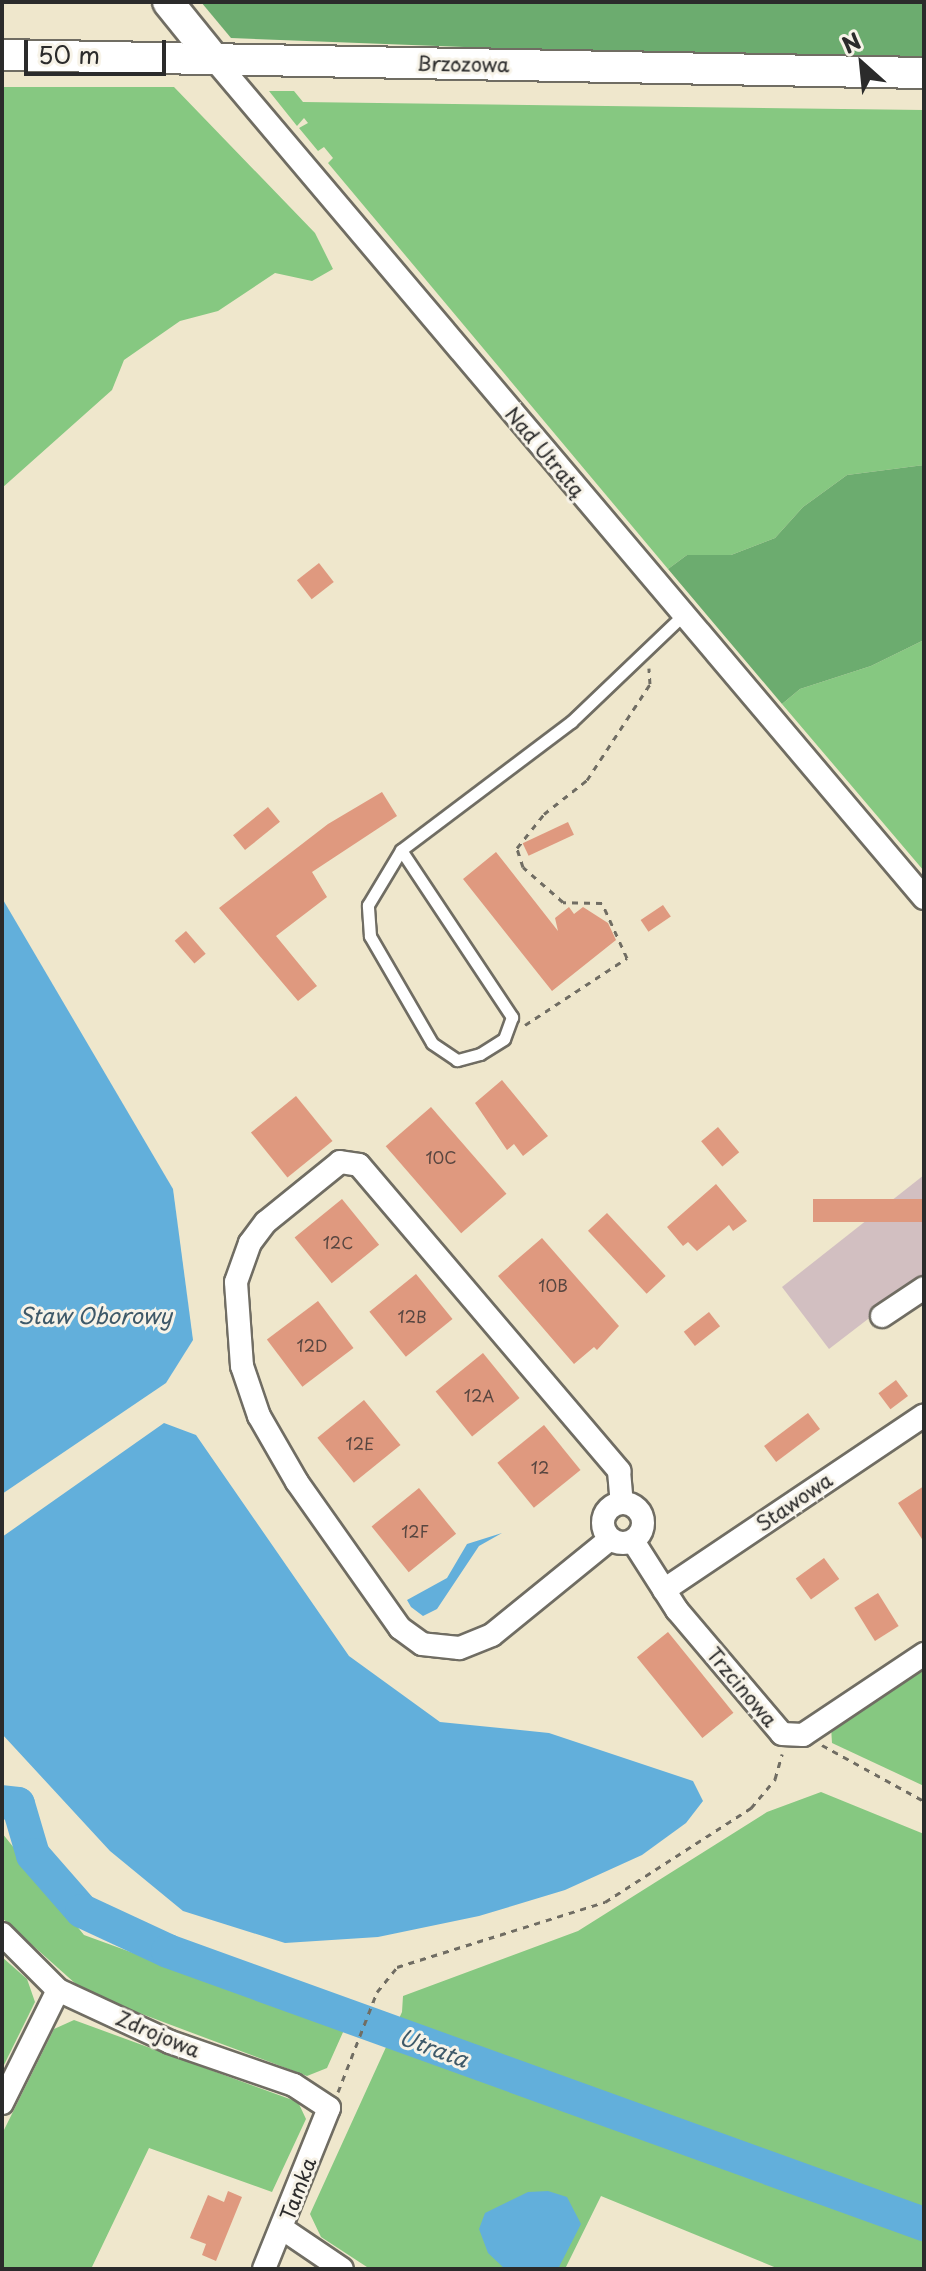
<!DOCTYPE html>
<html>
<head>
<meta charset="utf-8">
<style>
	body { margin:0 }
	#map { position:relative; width:926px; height:2271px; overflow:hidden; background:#efe7cc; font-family:"Playpen Sans",sans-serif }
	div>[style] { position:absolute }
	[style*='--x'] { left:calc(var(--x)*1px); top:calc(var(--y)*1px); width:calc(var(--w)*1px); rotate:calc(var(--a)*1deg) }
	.industrial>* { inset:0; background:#d2bfc1 }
	.green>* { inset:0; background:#86c881 }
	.forest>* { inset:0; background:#6cac6f }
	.water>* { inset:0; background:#62afdb }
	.river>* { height:34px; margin:-17px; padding:0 17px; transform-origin:17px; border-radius:17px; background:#62afdb }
	.building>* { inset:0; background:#df997f; transform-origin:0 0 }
	.path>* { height:3px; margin-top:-1.5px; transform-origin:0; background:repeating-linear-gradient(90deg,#706d63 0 6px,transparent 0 12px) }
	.roads { filter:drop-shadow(2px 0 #706d63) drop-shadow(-2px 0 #706d63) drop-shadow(0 2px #706d63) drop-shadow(0 -2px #706d63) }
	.lane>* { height:11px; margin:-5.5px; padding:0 5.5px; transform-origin:5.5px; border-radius:5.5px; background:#fff }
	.street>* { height:22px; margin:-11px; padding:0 11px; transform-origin:11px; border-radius:11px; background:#fff }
	.street>.ring { margin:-11px; padding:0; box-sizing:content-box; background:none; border:22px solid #fff; border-radius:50% }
	.secondary>* { height:30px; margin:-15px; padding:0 15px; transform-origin:15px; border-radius:15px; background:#fff }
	span { translate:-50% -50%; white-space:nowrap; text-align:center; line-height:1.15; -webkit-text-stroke:6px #f7f3e8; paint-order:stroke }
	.number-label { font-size:16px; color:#584640 }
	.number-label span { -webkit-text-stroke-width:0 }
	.street-label { font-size:20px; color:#2b2b2b }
	.water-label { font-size:22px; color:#3e5969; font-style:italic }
	.frame { position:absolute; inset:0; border:4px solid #2b2b2b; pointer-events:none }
	.north { position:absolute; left:822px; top:24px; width:80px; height:80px; -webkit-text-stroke:6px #f7f3e8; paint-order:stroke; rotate:333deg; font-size:22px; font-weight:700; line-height:32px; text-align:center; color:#2b2b2b }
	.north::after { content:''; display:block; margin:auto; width:28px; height:36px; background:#2b2b2b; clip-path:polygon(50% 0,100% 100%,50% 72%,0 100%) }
	.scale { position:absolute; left:24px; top:40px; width:142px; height:36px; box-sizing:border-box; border:4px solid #2b2b2b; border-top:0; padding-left:10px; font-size:24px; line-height:28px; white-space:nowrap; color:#2b2b2b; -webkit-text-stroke:6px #f7f3e8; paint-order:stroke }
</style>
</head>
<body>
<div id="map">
	<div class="industrial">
		<i style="clip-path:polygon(924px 1175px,924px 1276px,829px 1349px,782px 1287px)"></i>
	</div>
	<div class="green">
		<i style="clip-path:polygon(2px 87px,174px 87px,315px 233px,333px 269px,312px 281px,275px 273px,218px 311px,180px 321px,124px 360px,112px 390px,2px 488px)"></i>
		<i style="clip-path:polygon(269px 91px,294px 91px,303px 102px,924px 110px,924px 465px,847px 475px,803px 507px,775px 538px,731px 555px,687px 555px,668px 569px,328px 163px,333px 158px,324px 147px,318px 151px,299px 128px,308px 123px,304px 118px,297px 126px)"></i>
		<i style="clip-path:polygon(924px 640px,924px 871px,782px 704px,800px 689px,871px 666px)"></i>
		<i style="clip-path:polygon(924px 1665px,924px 1786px,832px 1743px,831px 1726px)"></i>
		<i style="clip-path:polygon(821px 1792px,924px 1834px,924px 2269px,779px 2269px,601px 2196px,565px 2269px,370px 2269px,321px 2237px,310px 2214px,402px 2012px,403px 1996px,578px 1931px,767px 1812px)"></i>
		<i style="clip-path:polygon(2px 1833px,84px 1935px,344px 2030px,327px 2068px,307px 2076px,86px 1993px,2px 1918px)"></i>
		<i style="clip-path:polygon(2px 1957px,27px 1979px,35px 2002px,2px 2069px)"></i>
		<i style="clip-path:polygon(74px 2020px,298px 2102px,306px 2119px,272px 2192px,149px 2148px,91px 2269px,2px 2269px,2px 2134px,54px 2029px)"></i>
	</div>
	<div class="forest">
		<i style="clip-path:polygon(201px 2px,924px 2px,924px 65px,231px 38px)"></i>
		<i style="clip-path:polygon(924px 465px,924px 640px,871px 666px,800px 689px,782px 704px,668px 569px,687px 555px,731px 555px,775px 538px,803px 507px,847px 475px)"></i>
	</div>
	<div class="water">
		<i style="clip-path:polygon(2px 898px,173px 1189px,193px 1340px,166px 1383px,2px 1494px)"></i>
		<i style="clip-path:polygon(164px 1423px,196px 1435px,349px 1656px,440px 1722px,549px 1733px,693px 1781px,703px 1801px,686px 1823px,642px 1855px,565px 1890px,479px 1916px,378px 1937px,285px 1943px,183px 1911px,110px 1851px,2px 1734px,2px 1537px)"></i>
		<i style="clip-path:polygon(502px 1533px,479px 1546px,437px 1609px,423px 1616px,411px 1607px,407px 1600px,447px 1578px,467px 1544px)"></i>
		<i style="clip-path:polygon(548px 2191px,567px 2197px,581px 2224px,558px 2269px,505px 2269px,488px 2253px,479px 2229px,485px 2213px,528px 2192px)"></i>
	</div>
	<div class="river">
		<i style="--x:2;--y:1802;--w:16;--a:7"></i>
		<i style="--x:18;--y:1804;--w:53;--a:73.6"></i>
		<i style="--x:33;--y:1855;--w:74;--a:48.8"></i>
		<i style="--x:82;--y:1911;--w:95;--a:24.9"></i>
		<i style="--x:168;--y:1951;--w:804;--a:19.86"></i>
	</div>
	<div class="building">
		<i style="left:319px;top:563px;width:24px;height:28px;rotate:52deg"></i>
		<i style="clip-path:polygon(382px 792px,397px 816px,312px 872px,327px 897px,276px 936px,317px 986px,298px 1001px,219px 908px,328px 824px)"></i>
		<i style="left:268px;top:807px;width:19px;height:45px;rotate:51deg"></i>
		<i style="left:568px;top:822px;width:14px;height:50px;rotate:65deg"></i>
		<i style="clip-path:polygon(496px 852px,558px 931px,555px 918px,569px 907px,574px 914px,583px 907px,608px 923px,616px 940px,552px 991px,463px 879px)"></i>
		<i style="left:663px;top:905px;width:14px;height:27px;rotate:56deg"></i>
		<i style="left:186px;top:931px;width:30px;height:15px;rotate:49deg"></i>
		<i style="clip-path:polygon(502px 1080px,548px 1136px,523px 1156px,514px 1144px,507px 1150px,475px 1103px)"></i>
		<i style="left:296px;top:1096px;width:58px;height:58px;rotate:51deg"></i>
		<i style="left:431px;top:1107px;width:115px;height:60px;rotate:49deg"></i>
		<i style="left:718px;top:1127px;width:33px;height:22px;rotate:50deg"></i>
		<i style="clip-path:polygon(716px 1184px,747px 1221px,733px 1231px,729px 1225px,697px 1251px,688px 1242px,683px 1246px,667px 1227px)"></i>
		<i style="left:342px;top:1199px;width:59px;height:61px;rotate:51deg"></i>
		<i style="left:924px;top:1199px;width:23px;height:111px;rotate:90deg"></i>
		<i style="left:607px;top:1213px;width:86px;height:26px;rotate:47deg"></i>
		<i style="clip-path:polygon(542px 1238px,619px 1326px,597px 1350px,594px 1347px,574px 1364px,498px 1276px)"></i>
		<i style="left:416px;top:1274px;width:58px;height:60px;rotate:51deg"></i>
		<i style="left:318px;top:1301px;width:59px;height:64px;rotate:53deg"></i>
		<i style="left:709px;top:1312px;width:18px;height:32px;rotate:52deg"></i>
		<i style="left:483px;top:1353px;width:58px;height:61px;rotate:51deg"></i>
		<i style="left:896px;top:1380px;width:20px;height:22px;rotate:53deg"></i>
		<i style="left:364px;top:1400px;width:58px;height:60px;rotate:51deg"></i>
		<i style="left:808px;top:1413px;width:20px;height:55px;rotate:53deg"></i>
		<i style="left:544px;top:1425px;width:58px;height:60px;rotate:51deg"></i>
		<i style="clip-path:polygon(924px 1486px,924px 1542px,898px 1503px)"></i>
		<i style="left:419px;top:1488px;width:59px;height:61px;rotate:51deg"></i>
		<i style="left:824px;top:1558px;width:26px;height:35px;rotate:54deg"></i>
		<i style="left:878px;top:1593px;width:39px;height:28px;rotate:58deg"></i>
		<i style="left:668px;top:1632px;width:104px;height:40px;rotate:51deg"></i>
		<i style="clip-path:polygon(228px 2191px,242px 2197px,216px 2261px,202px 2255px,206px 2244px,190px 2238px,208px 2195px,224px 2202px)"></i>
	</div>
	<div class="path">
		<i style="--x:525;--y:1025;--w:122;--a:-33.3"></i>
		<i style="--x:627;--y:958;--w:60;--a:-114.4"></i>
		<i style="--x:602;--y:903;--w:39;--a:-179"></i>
		<i style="--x:563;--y:902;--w:53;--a:-138.8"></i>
		<i style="--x:523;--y:867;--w:20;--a:-108"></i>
		<i style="--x:517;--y:848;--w:43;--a:-51.5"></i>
		<i style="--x:544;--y:814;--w:55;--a:-38.3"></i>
		<i style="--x:587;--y:780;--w:115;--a:-56.7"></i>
		<i style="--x:650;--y:684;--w:16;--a:-94"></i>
		<i style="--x:822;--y:1745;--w:116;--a:28.8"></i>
		<i style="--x:338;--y:2092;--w:107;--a:-68.7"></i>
		<i style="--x:377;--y:1992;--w:32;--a:-51"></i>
		<i style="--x:397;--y:1967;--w:218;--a:-17.4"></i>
		<i style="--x:605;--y:1902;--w:174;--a:-32.8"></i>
		<i style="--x:751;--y:1808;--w:38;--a:-50"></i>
		<i style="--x:775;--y:1779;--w:26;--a:-74"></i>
	</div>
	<div class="roads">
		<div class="lane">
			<i style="--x:401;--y:850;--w:201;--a:56.4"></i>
			<i style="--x:512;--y:1017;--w:23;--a:110"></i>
			<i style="--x:504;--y:1039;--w:28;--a:148"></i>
			<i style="--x:480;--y:1054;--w:24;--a:165"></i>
			<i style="--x:457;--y:1060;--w:30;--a:-146"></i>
			<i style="--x:432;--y:1043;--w:124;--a:-120.1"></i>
			<i style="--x:370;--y:936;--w:31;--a:-94"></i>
			<i style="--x:368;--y:905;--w:64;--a:-59"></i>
			<i style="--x:401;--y:850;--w:213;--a:-37"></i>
			<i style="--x:571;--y:722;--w:155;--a:-43.7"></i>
		</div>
		<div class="street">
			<i style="--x:214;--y:59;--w:1099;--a:49.76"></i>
			<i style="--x:882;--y:1316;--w:50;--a:-33.7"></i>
			<i class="ring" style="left:603px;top:1503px;width:18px;height:18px"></i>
			<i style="--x:610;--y:1539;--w:152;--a:140.9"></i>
			<i style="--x:492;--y:1635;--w:35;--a:158"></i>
			<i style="--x:459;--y:1648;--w:37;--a:-174"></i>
			<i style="--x:422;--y:1644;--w:27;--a:-144"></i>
			<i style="--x:400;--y:1628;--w:179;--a:-125.2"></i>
			<i style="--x:297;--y:1482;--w:76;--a:-119.9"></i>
			<i style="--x:259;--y:1416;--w:53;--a:-108.8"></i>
			<i style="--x:242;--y:1366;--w:84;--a:-94.1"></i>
			<i style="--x:236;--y:1282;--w:41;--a:-70.3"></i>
			<i style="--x:250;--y:1243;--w:26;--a:-53"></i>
			<i style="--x:266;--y:1222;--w:95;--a:-39"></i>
			<i style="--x:340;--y:1162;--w:19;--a:9"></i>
			<i style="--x:359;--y:1165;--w:402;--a:49.6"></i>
			<i style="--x:619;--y:1471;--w:32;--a:85"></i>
			<i style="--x:633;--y:1541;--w:82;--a:57.5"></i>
			<i style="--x:677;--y:1610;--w:162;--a:49.7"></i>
			<i style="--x:782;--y:1734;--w:21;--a:3"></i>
			<i style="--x:803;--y:1735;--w:146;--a:-33.8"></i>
			<i style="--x:664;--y:1590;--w:313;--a:-33.9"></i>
			<i style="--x:2;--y:1934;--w:79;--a:45"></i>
			<i style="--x:58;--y:1990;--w:123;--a:24.9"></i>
			<i style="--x:170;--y:2042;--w:131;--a:19.1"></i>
			<i style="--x:294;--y:2085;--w:42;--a:33.3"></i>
			<i style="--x:329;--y:2108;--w:174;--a:112"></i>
			<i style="--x:2;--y:2103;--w:126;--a:-63.6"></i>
			<i style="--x:283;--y:2229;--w:71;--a:34.1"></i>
		</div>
		<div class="secondary">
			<i style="--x:168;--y:2;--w:73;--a:51.1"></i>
			<i style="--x:2;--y:55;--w:922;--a:1.12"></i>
		</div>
	</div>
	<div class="number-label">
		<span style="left:441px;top:1157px">10C</span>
		<span style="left:338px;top:1242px">12C</span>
		<span style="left:553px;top:1285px">10B</span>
		<span style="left:412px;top:1316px">12B</span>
		<span style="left:312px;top:1345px">12D</span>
		<span style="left:479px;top:1395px">12A</span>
		<span style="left:360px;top:1443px">12E</span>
		<span style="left:540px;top:1467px">12</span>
		<span style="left:415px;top:1531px">12F</span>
	</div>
	<div class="street-label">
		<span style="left:463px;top:64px;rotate:1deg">Brzozowa</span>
		<span style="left:545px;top:452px;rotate:50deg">Nad Utratą</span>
		<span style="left:794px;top:1502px;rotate:-34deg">Stawowa</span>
		<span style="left:742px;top:1687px;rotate:50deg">Trzcinowa</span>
		<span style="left:158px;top:2034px;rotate:23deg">Zdrojowa</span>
		<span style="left:298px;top:2189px;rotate:-69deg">Tamka</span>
	</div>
	<div class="water-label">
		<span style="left:95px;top:1315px">Staw Oborowy</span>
		<span style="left:434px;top:2047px;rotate:20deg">Utrata</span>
	</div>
	<div class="frame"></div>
	<div class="north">N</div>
	<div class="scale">50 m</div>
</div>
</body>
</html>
